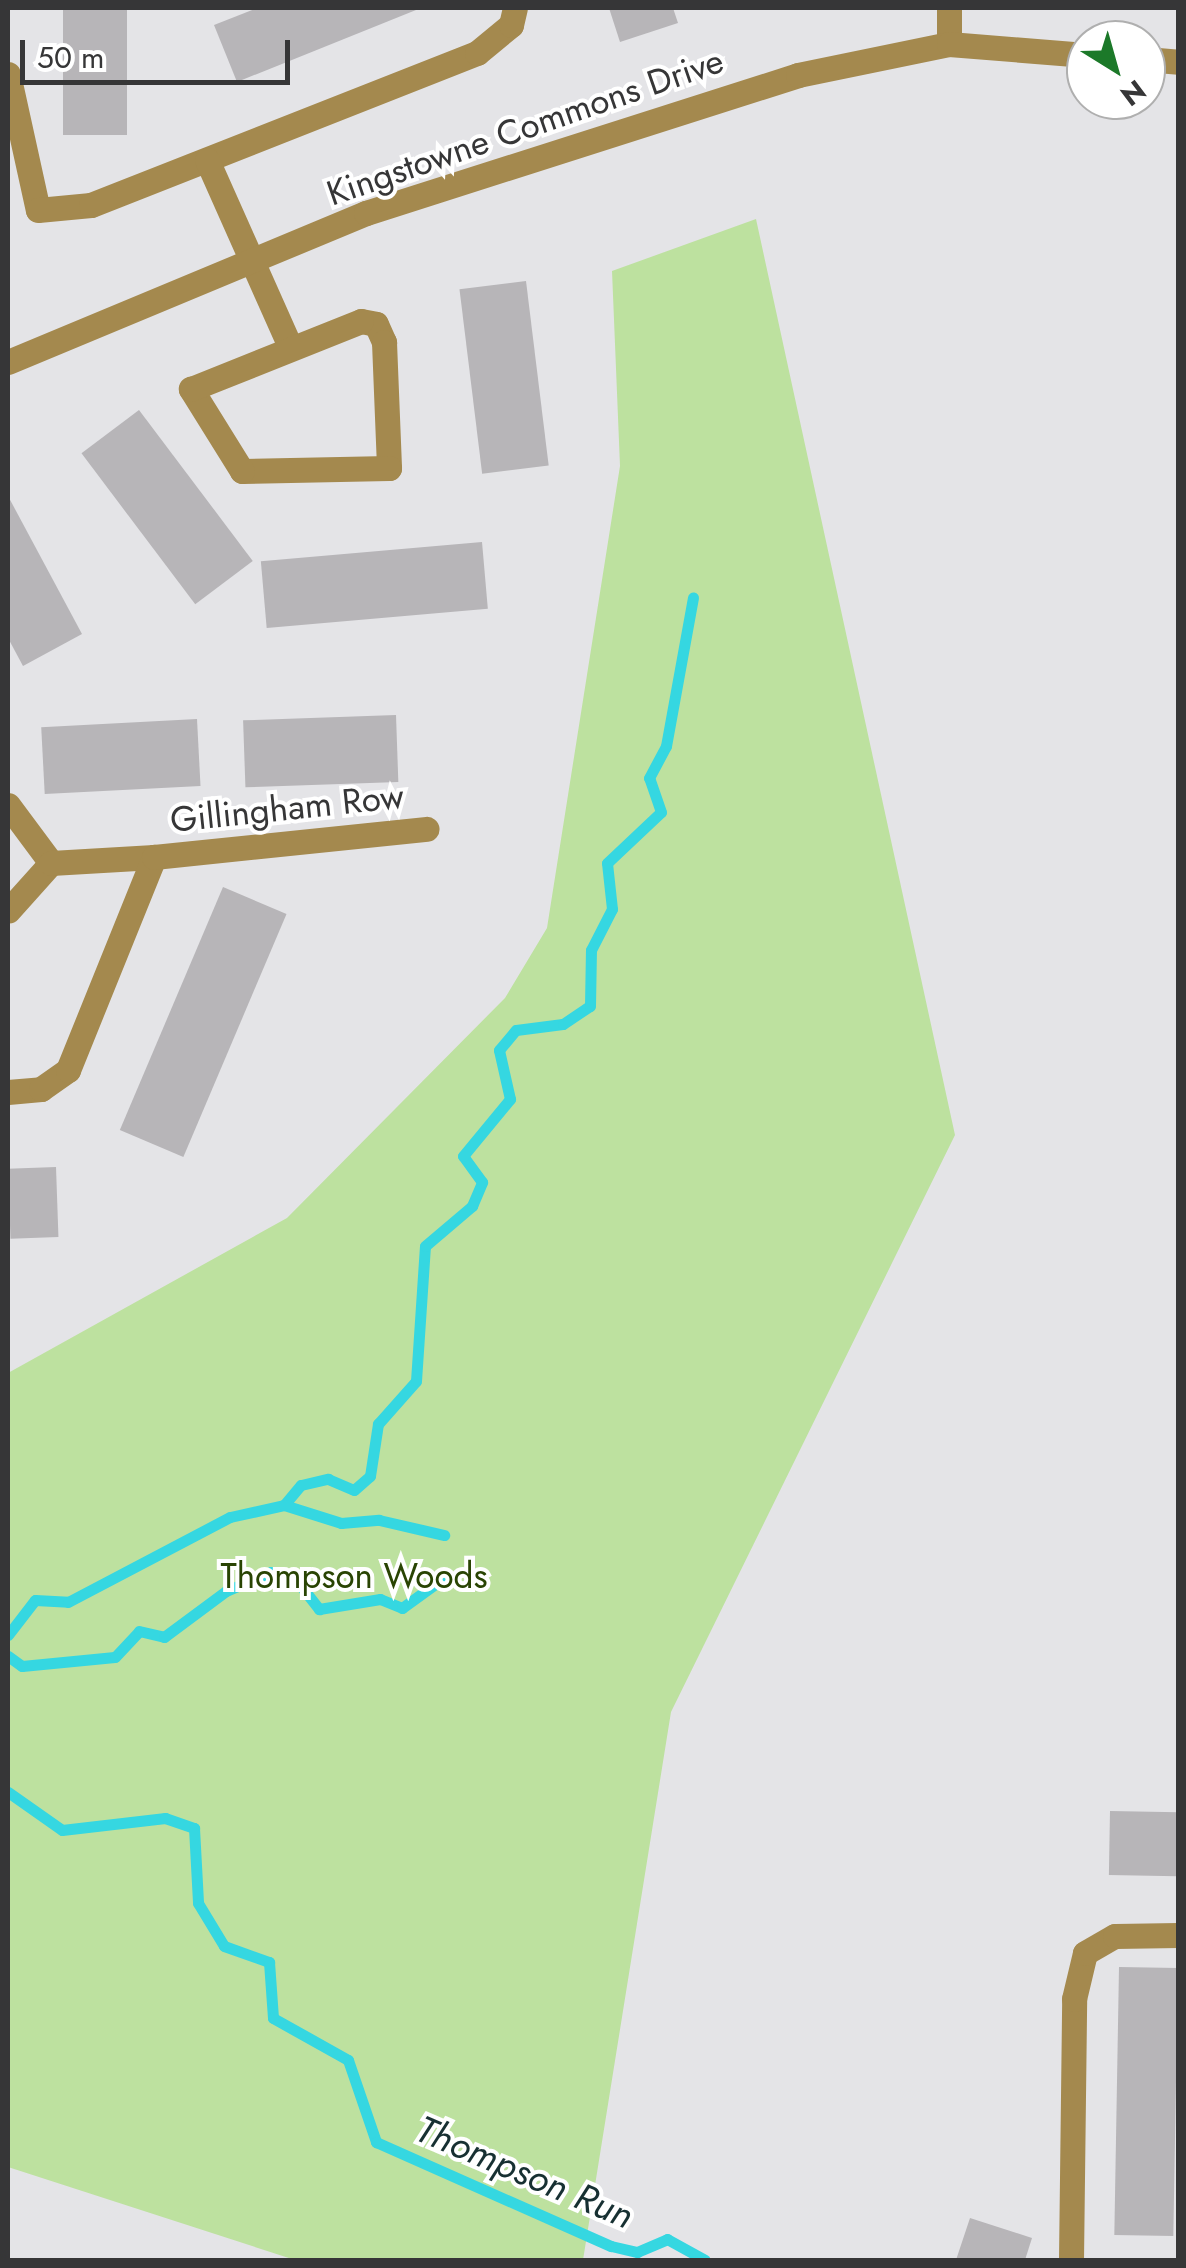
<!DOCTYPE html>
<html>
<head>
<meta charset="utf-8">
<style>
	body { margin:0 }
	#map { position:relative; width:1186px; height:2268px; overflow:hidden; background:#e4e4e7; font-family:Jost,sans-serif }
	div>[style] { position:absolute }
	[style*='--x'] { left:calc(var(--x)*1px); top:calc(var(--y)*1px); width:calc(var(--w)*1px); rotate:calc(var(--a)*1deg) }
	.green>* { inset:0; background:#bde19f }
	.stream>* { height:11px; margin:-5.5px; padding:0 5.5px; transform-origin:5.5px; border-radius:5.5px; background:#35d7e1 }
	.building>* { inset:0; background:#b7b5b8; transform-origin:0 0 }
	.minor>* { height:25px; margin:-12.5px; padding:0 12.5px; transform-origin:12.5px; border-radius:12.5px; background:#a4894e }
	span { translate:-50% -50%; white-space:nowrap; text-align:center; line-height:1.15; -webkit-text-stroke:8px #fff; paint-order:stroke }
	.street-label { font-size:35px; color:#363637 }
	.park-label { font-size:35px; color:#294403 }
	.water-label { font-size:38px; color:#173032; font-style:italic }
	.frame { position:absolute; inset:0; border:10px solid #363637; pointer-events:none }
	.north { position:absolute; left:1066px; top:20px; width:100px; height:100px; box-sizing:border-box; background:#fff; border:2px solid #afafaf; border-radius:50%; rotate:143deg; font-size:28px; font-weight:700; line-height:40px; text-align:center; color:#363637 }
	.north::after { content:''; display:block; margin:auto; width:35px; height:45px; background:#1c7929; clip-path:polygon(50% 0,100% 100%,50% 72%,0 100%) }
	.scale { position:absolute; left:20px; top:40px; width:270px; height:45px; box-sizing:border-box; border:5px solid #363637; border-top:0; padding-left:12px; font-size:30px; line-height:35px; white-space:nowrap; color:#363637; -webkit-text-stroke:8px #fff; paint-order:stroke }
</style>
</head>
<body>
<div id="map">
	<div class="green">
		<i style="clip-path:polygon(756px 219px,955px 1135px,671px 1712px,583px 2260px,295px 2260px,8px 2167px,8px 1373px,287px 1218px,505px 998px,547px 928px,620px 466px,612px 271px)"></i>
	</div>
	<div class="stream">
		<i style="--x:284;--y:1505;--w:26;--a:-50"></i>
		<i style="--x:301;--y:1485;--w:28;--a:-13"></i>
		<i style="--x:328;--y:1479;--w:28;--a:23"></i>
		<i style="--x:354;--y:1490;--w:21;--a:-41"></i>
		<i style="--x:370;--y:1476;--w:53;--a:-81.3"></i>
		<i style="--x:378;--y:1424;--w:57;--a:-48.5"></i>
		<i style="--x:416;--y:1381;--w:135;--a:-86.2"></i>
		<i style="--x:425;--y:1246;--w:62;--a:-40.4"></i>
		<i style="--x:472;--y:1206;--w:26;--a:-67"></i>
		<i style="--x:482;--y:1182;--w:32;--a:-126"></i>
		<i style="--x:463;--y:1156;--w:74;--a:-50.5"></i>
		<i style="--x:510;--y:1099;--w:50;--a:-102.7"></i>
		<i style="--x:499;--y:1050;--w:26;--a:-50"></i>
		<i style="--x:516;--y:1030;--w:47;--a:-7.3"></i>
		<i style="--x:563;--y:1024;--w:32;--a:-34"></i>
		<i style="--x:590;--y:1006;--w:56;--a:-89"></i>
		<i style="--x:591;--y:950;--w:46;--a:-62.9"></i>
		<i style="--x:612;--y:909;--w:46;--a:-96.2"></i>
		<i style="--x:607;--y:863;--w:74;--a:-43.4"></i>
		<i style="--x:661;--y:812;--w:36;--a:-109"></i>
		<i style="--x:649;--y:778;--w:36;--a:-62"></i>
		<i style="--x:666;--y:746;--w:151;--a:-79.7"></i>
		<i style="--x:8;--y:1635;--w:44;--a:-52.4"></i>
		<i style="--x:35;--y:1600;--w:33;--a:3"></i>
		<i style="--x:68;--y:1602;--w:183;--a:-27.7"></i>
		<i style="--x:230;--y:1517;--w:55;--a:-12.5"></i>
		<i style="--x:284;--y:1505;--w:60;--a:17.5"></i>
		<i style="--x:341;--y:1523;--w:38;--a:-5"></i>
		<i style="--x:379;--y:1520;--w:67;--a:13"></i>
		<i style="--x:8;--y:1656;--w:17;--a:36"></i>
		<i style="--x:22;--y:1666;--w:93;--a:-5.5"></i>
		<i style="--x:115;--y:1657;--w:35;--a:-47"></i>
		<i style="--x:139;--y:1631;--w:26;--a:13"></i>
		<i style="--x:164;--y:1637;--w:77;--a:-36.6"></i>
		<i style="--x:226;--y:1591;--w:49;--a:-22.9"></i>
		<i style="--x:271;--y:1572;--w:24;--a:12"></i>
		<i style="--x:294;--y:1577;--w:41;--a:52"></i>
		<i style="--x:319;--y:1609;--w:62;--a:-9.3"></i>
		<i style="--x:380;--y:1599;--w:24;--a:22"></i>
		<i style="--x:402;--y:1608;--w:49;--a:-35.9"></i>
		<i style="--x:8;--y:1792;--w:66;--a:35.1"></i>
		<i style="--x:62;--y:1830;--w:104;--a:-6.6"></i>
		<i style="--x:165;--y:1818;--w:31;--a:19"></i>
		<i style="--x:194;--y:1828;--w:75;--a:86.9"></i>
		<i style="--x:198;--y:1903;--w:50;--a:58.8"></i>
		<i style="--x:224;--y:1946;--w:48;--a:19.6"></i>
		<i style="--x:269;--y:1962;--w:56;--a:85.9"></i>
		<i style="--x:273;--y:2018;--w:86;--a:29.2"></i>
		<i style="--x:348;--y:2060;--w:87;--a:71.1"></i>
		<i style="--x:376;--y:2142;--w:257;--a:23.9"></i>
		<i style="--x:611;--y:2246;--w:27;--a:13"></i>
		<i style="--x:637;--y:2252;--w:33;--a:-23"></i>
		<i style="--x:667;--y:2239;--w:43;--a:28.9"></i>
	</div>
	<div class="building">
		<i style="left:63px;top:8px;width:64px;height:127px"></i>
		<i style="clip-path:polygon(257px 8px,421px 8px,237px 82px,214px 25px)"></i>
		<i style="clip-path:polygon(609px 8px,673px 8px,678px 23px,620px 42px)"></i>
		<i style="left:526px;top:281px;width:186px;height:67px;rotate:83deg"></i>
		<i style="left:139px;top:410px;width:189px;height:72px;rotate:53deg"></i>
		<i style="clip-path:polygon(8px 496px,82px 634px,23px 666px,8px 638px)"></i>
		<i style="left:482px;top:542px;width:67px;height:222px;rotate:85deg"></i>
		<i style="left:396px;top:715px;width:67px;height:153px;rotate:88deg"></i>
		<i style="left:197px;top:719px;width:67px;height:156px;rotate:87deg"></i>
		<i style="left:223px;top:887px;width:69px;height:264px;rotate:23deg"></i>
		<i style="left:56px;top:1167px;width:70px;height:48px;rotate:88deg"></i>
		<i style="left:1110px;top:1811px;width:68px;height:64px;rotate:1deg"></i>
		<i style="left:1119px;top:1967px;width:59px;height:268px;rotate:1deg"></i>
		<i style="clip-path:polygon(970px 2218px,1032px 2238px,1025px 2260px,956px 2260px)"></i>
	</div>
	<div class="minor">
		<i style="--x:949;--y:8;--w:36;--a:90"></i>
		<i style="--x:1146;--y:59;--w:32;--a:5"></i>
		<i style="--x:8;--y:74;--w:139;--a:77.6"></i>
		<i style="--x:38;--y:210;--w:53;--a:-5.4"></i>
		<i style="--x:91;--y:205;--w:415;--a:-21.5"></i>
		<i style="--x:477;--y:53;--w:44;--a:-39.5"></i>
		<i style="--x:511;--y:25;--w:17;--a:-77"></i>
		<i style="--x:207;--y:160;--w:204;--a:66"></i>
		<i style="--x:361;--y:321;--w:15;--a:11"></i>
		<i style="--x:376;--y:324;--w:20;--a:66"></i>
		<i style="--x:384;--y:342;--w:126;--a:87.7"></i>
		<i style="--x:389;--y:468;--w:147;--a:178.8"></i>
		<i style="--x:242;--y:471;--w:97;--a:-121.9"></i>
		<i style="--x:191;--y:389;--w:183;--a:-21.8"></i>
		<i style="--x:8;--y:362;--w:388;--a:-22.6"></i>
		<i style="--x:366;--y:213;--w:454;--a:-17.7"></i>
		<i style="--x:798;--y:75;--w:154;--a:-11.6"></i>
		<i style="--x:949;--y:44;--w:137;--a:4.6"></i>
		<i style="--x:8;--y:805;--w:72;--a:53.4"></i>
		<i style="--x:51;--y:863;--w:64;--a:131.9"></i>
		<i style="--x:51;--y:863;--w:103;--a:-3.3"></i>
		<i style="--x:8;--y:1092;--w:33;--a:-5"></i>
		<i style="--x:41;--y:1089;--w:33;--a:-35"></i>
		<i style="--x:68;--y:1070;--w:230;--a:-68"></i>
		<i style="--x:154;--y:857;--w:274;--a:-5.9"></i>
		<i style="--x:1071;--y:2260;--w:261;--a:-89.3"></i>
		<i style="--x:1074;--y:1999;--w:47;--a:-76.6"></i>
		<i style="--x:1085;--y:1953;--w:34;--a:-30"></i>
		<i style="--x:1115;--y:1936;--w:63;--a:-0.9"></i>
	</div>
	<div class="street-label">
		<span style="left:525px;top:127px;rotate:-19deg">Kingstowne Commons Drive</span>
		<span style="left:287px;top:808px;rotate:-6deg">Gillingham Row</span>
	</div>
	<div class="park-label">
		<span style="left:354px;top:1576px">Thompson Woods</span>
	</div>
	<div class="water-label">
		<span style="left:525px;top:2172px;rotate:23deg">Thompson Run</span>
	</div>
	<div class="frame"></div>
	<div class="north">N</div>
	<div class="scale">50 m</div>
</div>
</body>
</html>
